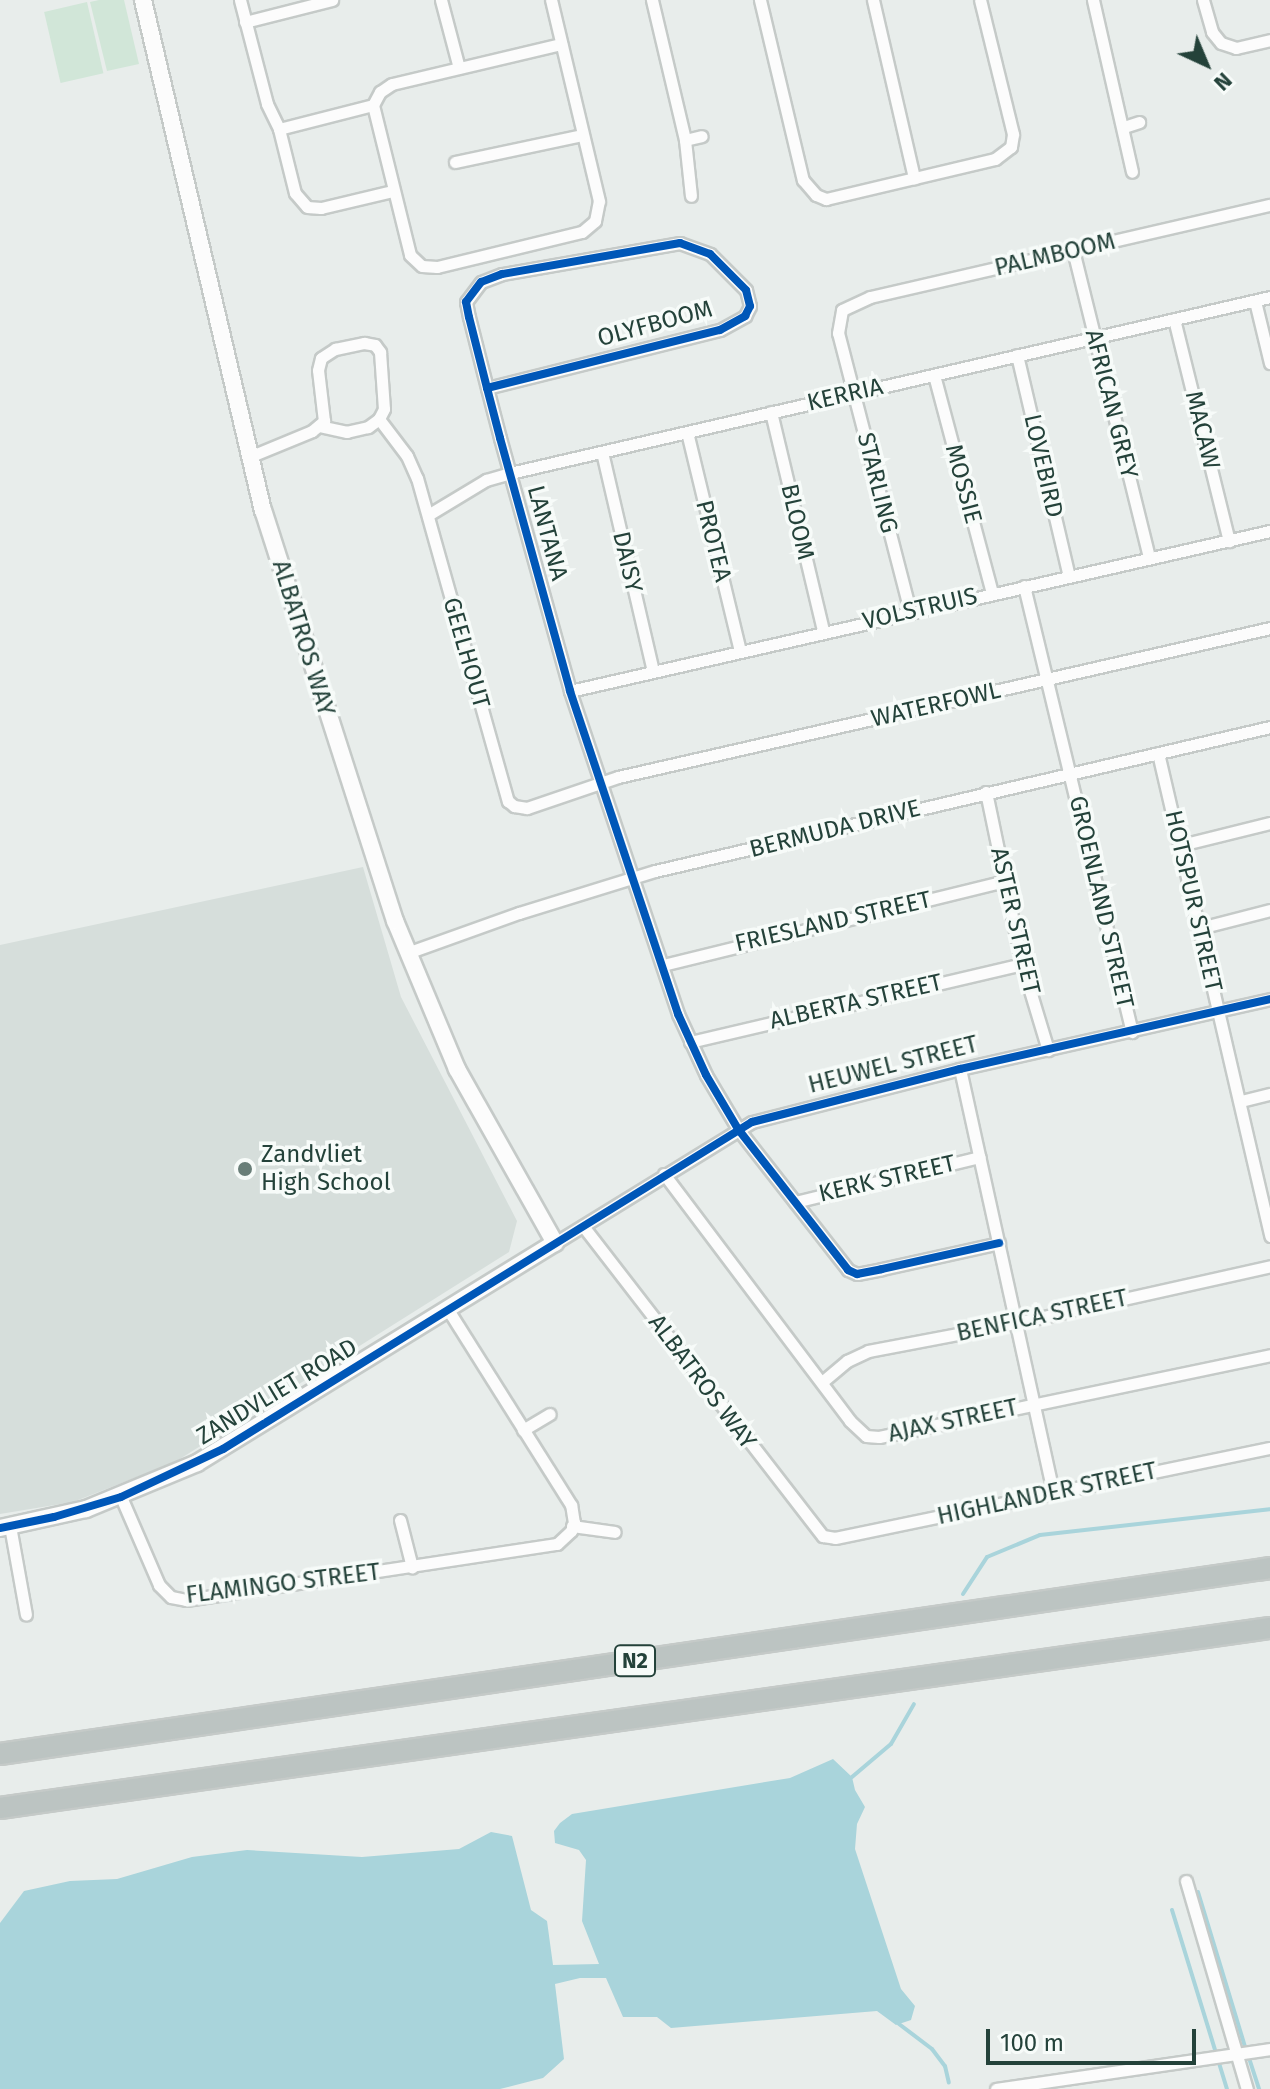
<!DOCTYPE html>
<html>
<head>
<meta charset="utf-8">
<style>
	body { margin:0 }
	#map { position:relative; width:1270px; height:2089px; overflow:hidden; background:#e8edeb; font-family:"Fira Sans",sans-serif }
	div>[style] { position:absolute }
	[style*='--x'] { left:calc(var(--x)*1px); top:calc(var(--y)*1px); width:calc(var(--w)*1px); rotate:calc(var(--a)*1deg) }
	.built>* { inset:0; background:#d6dedb }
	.green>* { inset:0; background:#d1e6d8; transform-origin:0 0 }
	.water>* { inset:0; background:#a9d4db }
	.stream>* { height:4px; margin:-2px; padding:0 2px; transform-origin:2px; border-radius:2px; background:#a9d4db }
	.roads { filter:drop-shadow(2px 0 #c5cac8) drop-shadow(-2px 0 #c5cac8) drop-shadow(0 2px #c5cac8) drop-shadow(0 -2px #c5cac8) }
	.street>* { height:11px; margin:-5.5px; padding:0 5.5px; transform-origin:5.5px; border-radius:5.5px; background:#fcfcfc }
	.secondary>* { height:16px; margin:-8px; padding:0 8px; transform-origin:8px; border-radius:8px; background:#fcfcfc }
	.highway>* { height:20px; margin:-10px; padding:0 10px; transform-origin:10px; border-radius:10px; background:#bcc4c2 }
	.cycleway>* { height:8px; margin:-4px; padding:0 4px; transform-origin:4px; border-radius:4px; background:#0057b8 }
	.dots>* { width:22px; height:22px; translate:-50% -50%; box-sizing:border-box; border:4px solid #f7fbf9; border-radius:50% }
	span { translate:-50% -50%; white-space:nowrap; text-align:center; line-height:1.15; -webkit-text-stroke:7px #f7fbf9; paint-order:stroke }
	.shield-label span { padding:2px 6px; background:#f7fbf9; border:2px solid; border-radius:6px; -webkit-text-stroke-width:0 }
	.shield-label { font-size:22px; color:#24423a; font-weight:700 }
	.street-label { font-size:24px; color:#24423a }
	.poi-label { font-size:24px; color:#24423a }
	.left { translate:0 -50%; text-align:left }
	.north { position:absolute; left:1166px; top:24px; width:80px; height:80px; -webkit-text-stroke:6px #f7fbf9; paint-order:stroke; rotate:136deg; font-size:22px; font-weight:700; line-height:32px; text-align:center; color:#24423a }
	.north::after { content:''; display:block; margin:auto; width:28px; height:36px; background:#24423a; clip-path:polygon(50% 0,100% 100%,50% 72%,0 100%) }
	.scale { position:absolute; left:986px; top:2029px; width:210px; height:36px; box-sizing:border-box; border:4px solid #24423a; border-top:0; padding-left:10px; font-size:24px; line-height:28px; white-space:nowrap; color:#24423a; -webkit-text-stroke:6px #f7fbf9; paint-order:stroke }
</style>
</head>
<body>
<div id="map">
	<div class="built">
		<i style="clip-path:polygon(363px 867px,401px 997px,517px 1221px,509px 1252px,175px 1462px,73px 1502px,0 1514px,0 945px)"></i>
	</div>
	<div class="green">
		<i style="clip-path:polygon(99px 0,124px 0,139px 64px,107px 71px,90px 2px)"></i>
		<i style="left:87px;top:2px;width:73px;height:44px;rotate:77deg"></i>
	</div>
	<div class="water">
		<i style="clip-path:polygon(833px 1759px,852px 1777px,855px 1790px,865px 1807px,857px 1824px,855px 1849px,901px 1989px,915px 2006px,911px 2020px,896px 2025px,877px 2011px,671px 2028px,657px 2017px,623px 2017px,606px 1978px,580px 1978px,555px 1984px,564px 2059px,543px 2078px,500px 2089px,0 2089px,0 1923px,24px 1891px,70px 1881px,117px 1879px,192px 1857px,247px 1850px,362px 1857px,459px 1849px,491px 1832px,512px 1836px,531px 1910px,547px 1921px,553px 1965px,599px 1964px,582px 1921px,586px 1860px,579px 1850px,555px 1843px,554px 1831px,560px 1823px,572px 1814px,790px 1778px)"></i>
	</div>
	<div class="stream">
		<i style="--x:963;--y:1594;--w:44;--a:-57"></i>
		<i style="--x:987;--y:1557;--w:57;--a:-22.5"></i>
		<i style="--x:1040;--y:1535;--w:231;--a:-6.4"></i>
		<i style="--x:852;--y:1777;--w:51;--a:-40.2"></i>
		<i style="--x:891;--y:1744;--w:46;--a:-60.1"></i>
		<i style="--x:1198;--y:1892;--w:162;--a:73.1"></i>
		<i style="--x:1172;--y:1910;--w:146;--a:72.9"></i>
		<i style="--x:899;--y:2024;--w:41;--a:37.1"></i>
		<i style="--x:932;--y:2049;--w:21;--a:53"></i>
		<i style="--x:945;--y:2066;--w:17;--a:77"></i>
		<i style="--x:1249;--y:2058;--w:33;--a:72"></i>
		<i style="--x:1219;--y:2063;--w:27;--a:73"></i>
	</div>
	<div class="roads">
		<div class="street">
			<i style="--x:240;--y:0;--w:107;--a:75.4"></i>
			<i style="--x:267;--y:104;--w:28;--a:64"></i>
			<i style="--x:279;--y:129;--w:97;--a:-14.3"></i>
			<i style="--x:373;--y:105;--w:15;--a:-62"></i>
			<i style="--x:380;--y:92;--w:14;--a:-34"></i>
			<i style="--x:392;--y:84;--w:174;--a:-13.3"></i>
			<i style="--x:441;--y:0;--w:70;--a:75.2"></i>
			<i style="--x:652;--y:0;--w:144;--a:76.7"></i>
			<i style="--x:685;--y:140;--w:56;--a:83.9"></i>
			<i style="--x:760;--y:0;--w:185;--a:76.6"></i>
			<i style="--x:803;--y:180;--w:20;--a:49"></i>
			<i style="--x:816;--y:195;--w:11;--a:22"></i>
			<i style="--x:826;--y:199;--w:174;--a:-13.3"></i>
			<i style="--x:995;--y:159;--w:20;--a:-37"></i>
			<i style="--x:1011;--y:147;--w:13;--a:-81"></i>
			<i style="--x:1013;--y:134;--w:138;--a:-103.8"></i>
			<i style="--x:873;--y:0;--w:183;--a:77"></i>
			<i style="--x:1093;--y:0;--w:176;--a:77.2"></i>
			<i style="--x:1203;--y:0;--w:33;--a:74"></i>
			<i style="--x:1212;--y:32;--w:14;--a:51"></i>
			<i style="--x:1221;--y:43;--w:16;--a:18"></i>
			<i style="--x:1236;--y:48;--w:35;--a:-13"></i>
			<i style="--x:245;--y:22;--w:90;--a:-14.2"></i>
			<i style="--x:373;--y:105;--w:154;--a:76.1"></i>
			<i style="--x:410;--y:255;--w:16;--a:43"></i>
			<i style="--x:422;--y:266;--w:15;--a:4"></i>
			<i style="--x:437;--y:267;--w:149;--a:-13.6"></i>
			<i style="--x:582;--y:232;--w:17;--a:-40"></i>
			<i style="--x:595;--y:221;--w:20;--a:-79"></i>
			<i style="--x:599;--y:201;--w:207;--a:-103.4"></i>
			<i style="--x:1124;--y:127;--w:16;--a:-18"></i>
			<i style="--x:279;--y:129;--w:66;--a:76"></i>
			<i style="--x:295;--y:193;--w:18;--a:49"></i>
			<i style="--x:307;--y:207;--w:14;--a:4"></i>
			<i style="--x:321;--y:208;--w:74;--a:-13.3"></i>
			<i style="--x:685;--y:140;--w:17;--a:-13"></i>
			<i style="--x:455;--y:162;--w:130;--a:-12"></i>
			<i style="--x:1073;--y:250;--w:317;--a:76.1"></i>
			<i style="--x:1255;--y:301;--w:64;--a:76.4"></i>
			<i style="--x:1174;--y:319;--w:229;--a:76.1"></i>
			<i style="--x:1017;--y:355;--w:227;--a:76.8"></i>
			<i style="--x:934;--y:375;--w:226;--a:75.1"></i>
			<i style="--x:487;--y:388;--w:240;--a:-14"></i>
			<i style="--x:720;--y:330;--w:29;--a:-29"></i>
			<i style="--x:745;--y:316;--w:11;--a:-63"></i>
			<i style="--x:750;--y:306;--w:16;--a:-104"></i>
			<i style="--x:746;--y:290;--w:51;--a:-135"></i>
			<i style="--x:710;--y:254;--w:32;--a:-160"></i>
			<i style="--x:680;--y:243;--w:181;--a:170.1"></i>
			<i style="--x:502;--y:274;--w:22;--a:159"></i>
			<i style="--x:481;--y:282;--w:25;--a:127"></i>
			<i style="--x:466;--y:302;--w:15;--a:79"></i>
			<i style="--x:469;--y:317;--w:73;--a:75.8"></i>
			<i style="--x:487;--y:388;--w:52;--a:75.4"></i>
			<i style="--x:500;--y:438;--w:263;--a:74.5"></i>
			<i style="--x:570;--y:691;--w:341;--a:71.5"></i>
			<i style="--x:678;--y:1014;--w:67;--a:65.3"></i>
			<i style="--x:706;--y:1075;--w:63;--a:59.3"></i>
			<i style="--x:738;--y:1129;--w:179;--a:52"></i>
			<i style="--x:848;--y:1270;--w:10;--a:24"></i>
			<i style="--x:857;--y:1274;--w:25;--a:-11"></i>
			<i style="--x:882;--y:1269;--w:120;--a:-12.5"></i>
			<i style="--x:771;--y:412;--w:225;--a:76.6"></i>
			<i style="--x:379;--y:419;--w:46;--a:52.9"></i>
			<i style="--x:407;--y:456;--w:24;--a:66"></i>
			<i style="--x:417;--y:478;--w:336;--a:74.3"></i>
			<i style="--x:508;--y:801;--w:8;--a:40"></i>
			<i style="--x:514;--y:806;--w:13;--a:9"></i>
			<i style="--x:527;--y:808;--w:96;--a:-18.8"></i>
			<i style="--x:618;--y:777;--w:669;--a:-12.87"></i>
			<i style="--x:687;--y:432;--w:225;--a:76.4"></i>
			<i style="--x:602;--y:452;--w:225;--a:76.9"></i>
			<i style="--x:249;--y:457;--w:68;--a:-22.4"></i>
			<i style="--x:312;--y:431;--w:16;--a:-40"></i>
			<i style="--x:324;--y:421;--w:51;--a:-96.7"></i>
			<i style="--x:318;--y:370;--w:12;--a:-76"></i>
			<i style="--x:321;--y:358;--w:17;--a:-33"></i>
			<i style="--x:335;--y:349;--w:30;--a:-12"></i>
			<i style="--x:364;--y:343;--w:11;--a:10"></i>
			<i style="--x:375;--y:345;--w:9;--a:54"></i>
			<i style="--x:380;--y:352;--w:57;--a:86"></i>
			<i style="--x:384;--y:409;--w:11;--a:117"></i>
			<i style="--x:379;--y:419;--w:14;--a:144"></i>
			<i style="--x:368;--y:427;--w:22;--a:167"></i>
			<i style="--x:347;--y:432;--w:29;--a:-168"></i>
			<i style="--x:428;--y:515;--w:68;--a:-31.1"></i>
			<i style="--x:486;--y:480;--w:25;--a:-16"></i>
			<i style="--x:510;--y:473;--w:780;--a:-13.04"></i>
			<i style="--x:1024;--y:586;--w:459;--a:76.4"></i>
			<i style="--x:910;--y:611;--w:287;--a:-104.5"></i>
			<i style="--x:838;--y:333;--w:23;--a:-80"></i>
			<i style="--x:842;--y:310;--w:31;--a:-25"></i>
			<i style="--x:870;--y:297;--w:410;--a:-13"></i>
			<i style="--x:570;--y:691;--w:718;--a:-12.88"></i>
			<i style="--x:1158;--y:753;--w:496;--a:76.9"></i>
			<i style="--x:986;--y:792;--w:176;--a:78.2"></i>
			<i style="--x:1022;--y:964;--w:90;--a:73.2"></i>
			<i style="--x:1181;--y:845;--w:92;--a:-13.9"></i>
			<i style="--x:1200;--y:928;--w:72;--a:-14.4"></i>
			<i style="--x:407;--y:953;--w:119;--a:-19.7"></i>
			<i style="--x:519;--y:913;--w:142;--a:-17.2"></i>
			<i style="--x:655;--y:871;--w:632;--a:-13.18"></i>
			<i style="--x:663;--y:965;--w:351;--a:-13.8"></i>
			<i style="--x:690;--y:1042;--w:341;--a:-13.2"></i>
			<i style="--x:960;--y:1069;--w:434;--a:77.6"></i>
			<i style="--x:1241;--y:1101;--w:30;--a:-14"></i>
			<i style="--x:664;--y:1174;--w:309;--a:53"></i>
			<i style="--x:850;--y:1421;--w:22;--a:43"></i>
			<i style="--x:866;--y:1436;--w:13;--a:4"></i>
			<i style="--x:879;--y:1437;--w:400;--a:-11.8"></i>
			<i style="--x:795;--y:1202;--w:190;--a:-13.7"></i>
			<i style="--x:583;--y:1226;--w:392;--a:52.3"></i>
			<i style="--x:823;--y:1536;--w:12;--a:9"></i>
			<i style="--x:835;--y:1538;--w:444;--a:-11.7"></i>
			<i style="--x:555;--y:1243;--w:231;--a:-31.6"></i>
			<i style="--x:752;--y:1122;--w:215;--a:-14.3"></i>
			<i style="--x:960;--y:1069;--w:318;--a:-12.7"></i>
			<i style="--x:822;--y:1382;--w:33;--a:-40"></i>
			<i style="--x:847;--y:1361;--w:23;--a:-25"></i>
			<i style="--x:868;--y:1351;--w:151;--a:-10.7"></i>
			<i style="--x:1016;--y:1323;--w:260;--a:-12.6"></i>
			<i style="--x:523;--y:1430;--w:31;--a:-31"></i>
			<i style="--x:121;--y:1497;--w:96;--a:66.6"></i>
			<i style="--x:159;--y:1585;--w:17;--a:45"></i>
			<i style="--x:171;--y:1597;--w:15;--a:11"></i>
			<i style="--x:186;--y:1600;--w:375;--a:-8.6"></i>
			<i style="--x:557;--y:1544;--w:19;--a:-43"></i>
			<i style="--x:571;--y:1531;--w:9;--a:-69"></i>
			<i style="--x:574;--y:1523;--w:18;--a:-99"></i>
			<i style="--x:571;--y:1505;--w:231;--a:-122.2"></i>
			<i style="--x:400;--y:1520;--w:49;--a:75.7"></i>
			<i style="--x:10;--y:1526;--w:90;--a:79.8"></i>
			<i style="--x:572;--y:1526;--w:43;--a:7.9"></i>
			<i style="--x:1186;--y:1881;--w:217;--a:73.7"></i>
			<i style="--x:996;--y:2089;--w:277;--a:-8.3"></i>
		</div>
		<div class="secondary">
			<i style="--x:0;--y:1528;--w:88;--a:-12.5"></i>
			<i style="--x:86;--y:1509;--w:120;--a:-22.5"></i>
			<i style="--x:197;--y:1463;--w:420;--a:-31.6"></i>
			<i style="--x:555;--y:1243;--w:200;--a:-119.4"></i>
			<i style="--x:457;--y:1069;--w:160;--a:-112.7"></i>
			<i style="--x:395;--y:921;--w:431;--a:-107.8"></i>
			<i style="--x:263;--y:511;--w:525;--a:-103.22"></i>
		</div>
		<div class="highway">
			<i style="--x:0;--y:1754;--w:1284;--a:-8.33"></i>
			<i style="--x:0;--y:1808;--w:1283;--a:-8.07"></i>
		</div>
	</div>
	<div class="cycleway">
		<i style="--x:487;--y:388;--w:240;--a:-14"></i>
		<i style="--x:720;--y:330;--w:29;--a:-29"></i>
		<i style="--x:745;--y:316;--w:11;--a:-63"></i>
		<i style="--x:750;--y:306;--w:16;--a:-104"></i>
		<i style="--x:746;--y:290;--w:51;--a:-135"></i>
		<i style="--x:710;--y:254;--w:32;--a:-160"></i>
		<i style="--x:680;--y:243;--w:181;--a:170.1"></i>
		<i style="--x:502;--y:274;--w:22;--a:159"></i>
		<i style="--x:481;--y:282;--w:25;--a:127"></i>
		<i style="--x:466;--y:302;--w:15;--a:79"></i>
		<i style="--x:469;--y:317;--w:73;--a:75.8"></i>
		<i style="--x:487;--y:388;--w:52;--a:75.4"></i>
		<i style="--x:500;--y:438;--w:263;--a:74.5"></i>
		<i style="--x:570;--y:691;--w:341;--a:71.5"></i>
		<i style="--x:678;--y:1014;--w:67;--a:65.3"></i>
		<i style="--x:706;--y:1075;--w:63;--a:59.3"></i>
		<i style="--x:738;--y:1129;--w:179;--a:52"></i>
		<i style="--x:848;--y:1270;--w:10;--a:24"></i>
		<i style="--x:857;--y:1274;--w:25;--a:-11"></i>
		<i style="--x:882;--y:1269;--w:120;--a:-12.5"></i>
		<i style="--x:0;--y:1528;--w:55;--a:-11.5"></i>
		<i style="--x:54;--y:1517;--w:70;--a:-16.6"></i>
		<i style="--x:121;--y:1497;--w:113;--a:-25.2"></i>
		<i style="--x:223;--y:1449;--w:622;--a:-31.72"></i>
		<i style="--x:752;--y:1122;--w:215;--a:-14.3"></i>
		<i style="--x:960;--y:1069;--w:318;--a:-12.7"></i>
	</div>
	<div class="dots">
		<i style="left:245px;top:1169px;background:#697e78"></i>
	</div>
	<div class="shield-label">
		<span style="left:635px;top:1661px">N2</span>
	</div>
	<div class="street-label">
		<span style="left:1055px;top:255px;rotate:-13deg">PALMBOOM</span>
		<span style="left:655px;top:324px;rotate:-15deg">OLYFBOOM</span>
		<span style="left:845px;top:395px;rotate:-13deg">KERRIA</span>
		<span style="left:1111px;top:404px;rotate:76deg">AFRICAN GREY</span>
		<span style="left:1202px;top:430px;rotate:76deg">MACAW</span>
		<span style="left:1043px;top:466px;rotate:77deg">LOVEBIRD</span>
		<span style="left:877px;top:483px;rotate:76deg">STARLING</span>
		<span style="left:963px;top:484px;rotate:75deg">MOSSIE</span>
		<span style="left:797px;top:522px;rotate:77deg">BLOOM</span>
		<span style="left:547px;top:533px;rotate:75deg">LANTANA</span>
		<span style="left:713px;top:541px;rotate:76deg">PROTEA</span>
		<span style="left:627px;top:562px;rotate:77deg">DAISY</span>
		<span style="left:920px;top:609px;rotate:-13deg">VOLSTRUIS</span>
		<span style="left:303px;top:638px;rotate:73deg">ALBATROS WAY</span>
		<span style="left:466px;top:653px;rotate:74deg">GEELHOUT</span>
		<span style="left:936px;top:705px;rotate:-13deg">WATERFOWL</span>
		<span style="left:835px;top:829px;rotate:-14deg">BERMUDA DRIVE</span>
		<span style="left:1193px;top:901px;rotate:77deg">HOTSPUR STREET</span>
		<span style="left:1101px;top:902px;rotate:77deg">GROENLAND STREET</span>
		<span style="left:1015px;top:921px;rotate:77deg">ASTER STREET</span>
		<span style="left:833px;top:922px;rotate:-13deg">FRIESLAND STREET</span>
		<span style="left:856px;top:1002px;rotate:-13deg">ALBERTA STREET</span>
		<span style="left:893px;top:1065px;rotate:-14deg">HEUWEL STREET</span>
		<span style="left:887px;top:1179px;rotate:-13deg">KERK STREET</span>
		<span style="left:1042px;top:1316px;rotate:-12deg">BENFICA STREET</span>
		<span style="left:702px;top:1382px;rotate:53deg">ALBATROS WAY</span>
		<span style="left:277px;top:1392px;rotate:-31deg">ZANDVLIET ROAD</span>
		<span style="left:953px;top:1421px;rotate:-12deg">AJAX STREET</span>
		<span style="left:1047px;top:1494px;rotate:-12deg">HIGHLANDER STREET</span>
		<span style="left:283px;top:1584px;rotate:-7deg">FLAMINGO STREET</span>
	</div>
	<div class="poi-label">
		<span class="left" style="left:261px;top:1169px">Zandvliet<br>High School</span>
	</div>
	<div class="north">N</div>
	<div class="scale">100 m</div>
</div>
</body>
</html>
